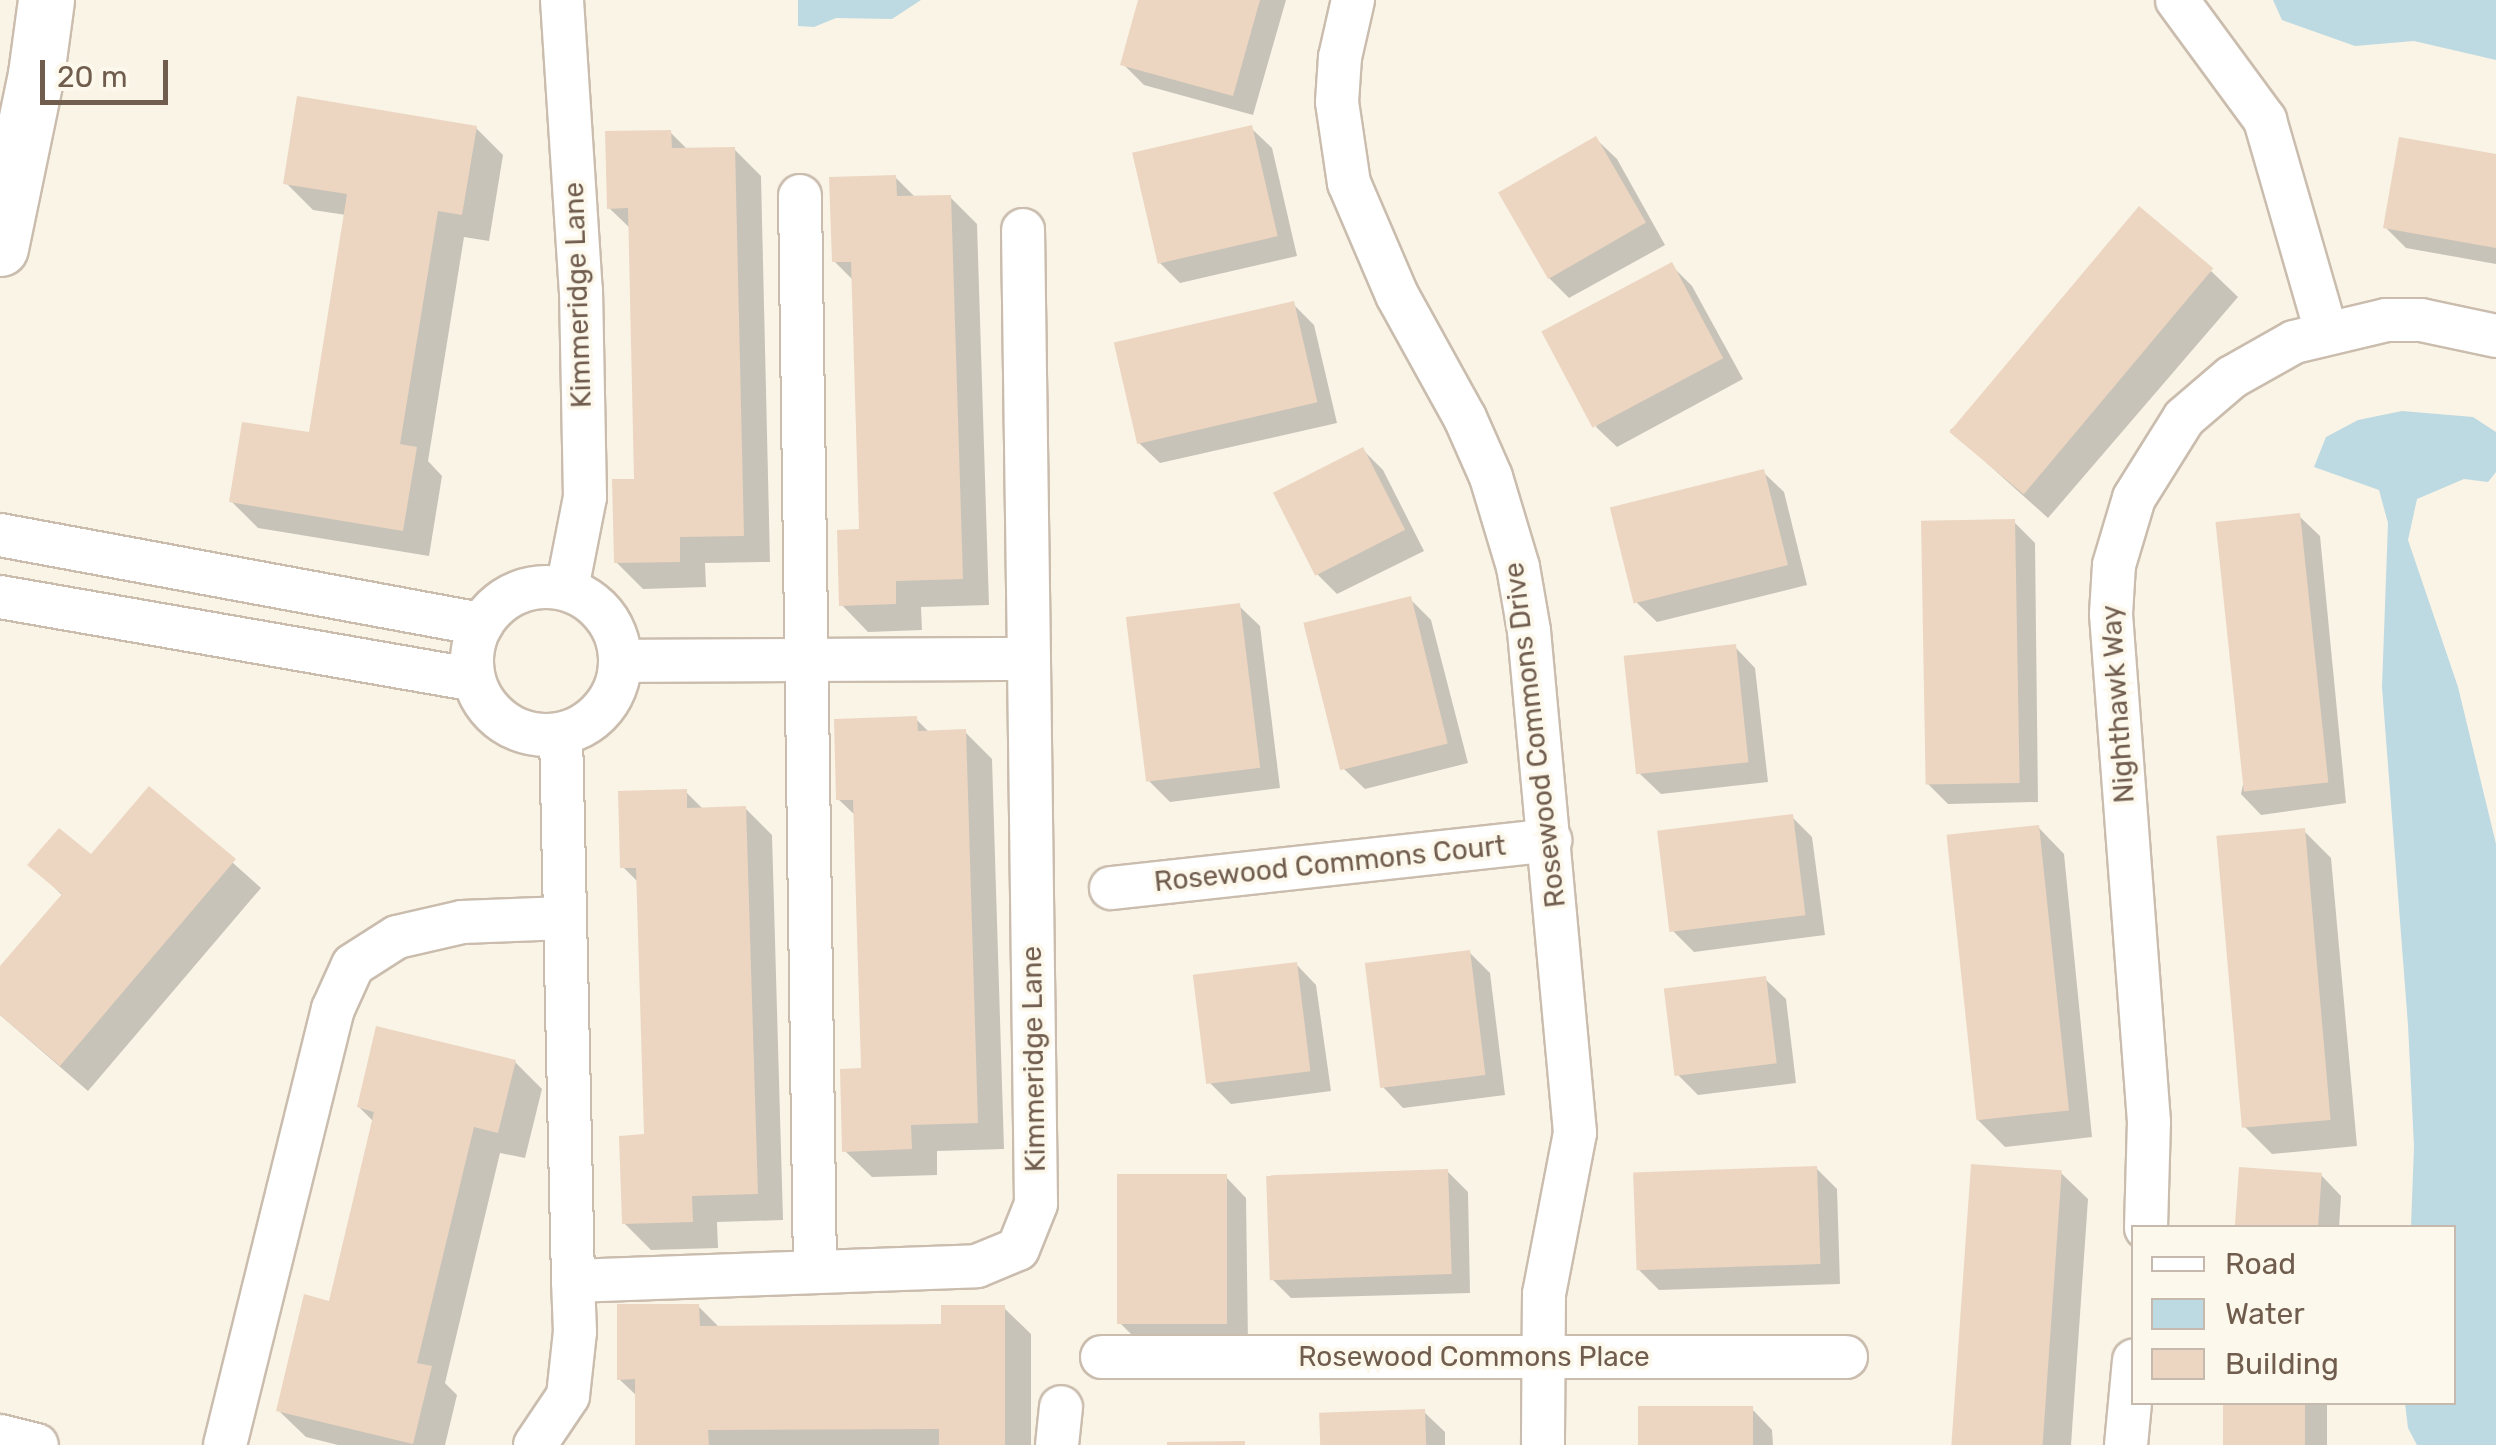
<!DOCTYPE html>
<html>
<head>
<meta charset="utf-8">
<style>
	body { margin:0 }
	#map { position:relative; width:2496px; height:1445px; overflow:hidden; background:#faf4e7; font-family:Rubik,sans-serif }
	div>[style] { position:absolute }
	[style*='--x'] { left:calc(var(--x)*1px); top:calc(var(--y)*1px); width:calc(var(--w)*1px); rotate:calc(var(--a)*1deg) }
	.water>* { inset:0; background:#bdd9e1 }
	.shadow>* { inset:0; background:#0003; transform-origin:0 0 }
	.building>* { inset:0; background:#ecd6c1; transform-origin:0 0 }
	.roads { filter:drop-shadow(2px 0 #cabdae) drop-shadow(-2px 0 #cabdae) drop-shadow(0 2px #cabdae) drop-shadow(0 -2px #cabdae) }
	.minor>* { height:42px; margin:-21px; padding:0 21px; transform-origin:21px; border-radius:21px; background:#fff }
	.minor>.ring { margin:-21px; padding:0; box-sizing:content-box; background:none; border:42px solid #fff; border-radius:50% }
	.secondary>* { height:55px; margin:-27.5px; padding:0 27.5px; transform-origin:27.5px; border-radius:27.5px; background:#fff }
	span { translate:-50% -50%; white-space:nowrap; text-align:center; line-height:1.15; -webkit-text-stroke:8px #fdf8ec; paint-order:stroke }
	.street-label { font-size:28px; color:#705d4e }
	.legend { position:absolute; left:2131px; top:1225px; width:325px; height:180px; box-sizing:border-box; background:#fdf8ec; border:2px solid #c5baad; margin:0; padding:12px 18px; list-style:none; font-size:30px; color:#705d4e }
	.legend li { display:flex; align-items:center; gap:20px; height:50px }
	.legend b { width:50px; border:2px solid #c5baad }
	.scale { position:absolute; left:40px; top:60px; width:128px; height:45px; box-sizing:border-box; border:5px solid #705d4e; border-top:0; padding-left:12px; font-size:30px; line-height:35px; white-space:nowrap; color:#705d4e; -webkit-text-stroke:8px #fdf8ec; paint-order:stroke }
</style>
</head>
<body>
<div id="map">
	<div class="water">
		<i style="clip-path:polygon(798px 0,921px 0,892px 19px,836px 18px,814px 27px,798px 26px)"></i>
		<i style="clip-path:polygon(2273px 0,2496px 0,2496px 60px,2414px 41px,2355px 46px,2282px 20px)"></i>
		<i style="clip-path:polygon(2402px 411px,2473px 417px,2496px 432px,2496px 472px,2488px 482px,2464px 479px,2417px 499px,2408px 540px,2458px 687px,2496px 844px,2496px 1445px,2417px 1445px,2408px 1428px,2405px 1403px,2454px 1402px,2454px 1228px,2411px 1227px,2414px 1146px,2408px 1025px,2382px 687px,2388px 523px,2379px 490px,2314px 467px,2326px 437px,2358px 420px)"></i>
	</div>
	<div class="shadow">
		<i style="clip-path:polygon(1141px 0,1286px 0,1253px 115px,1144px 85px,1123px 64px)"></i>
		<i style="clip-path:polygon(476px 128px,503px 155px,489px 241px,464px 237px,428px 461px,442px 476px,429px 556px,258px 528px,231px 501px,311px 435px,346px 215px,313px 210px,286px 183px)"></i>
		<i style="clip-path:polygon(1251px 128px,1272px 148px,1297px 256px,1180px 283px,1160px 263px)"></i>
		<i style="clip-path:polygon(670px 132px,688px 150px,734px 149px,761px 176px,770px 562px,705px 563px,706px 587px,643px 589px,616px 562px,636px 481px,631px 229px,609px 208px)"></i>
		<i style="clip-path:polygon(1596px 139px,1617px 159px,1665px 245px,1569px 298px,1548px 277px)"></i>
		<i style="clip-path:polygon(2496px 156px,2496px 264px,2406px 248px,2385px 227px)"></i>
		<i style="clip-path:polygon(895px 177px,916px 198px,950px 197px,977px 224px,989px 605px,921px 607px,922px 630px,868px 632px,842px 605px,862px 532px,854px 281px,834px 261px)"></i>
		<i style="clip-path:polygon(1671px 265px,1692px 286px,1743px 379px,1617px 447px,1596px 427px)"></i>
		<i style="clip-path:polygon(2211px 271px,2238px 297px,2048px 518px,1950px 430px)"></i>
		<i style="clip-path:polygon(1293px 304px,1314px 325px,1337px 423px,1160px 463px,1139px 443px)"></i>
		<i style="clip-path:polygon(1363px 450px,1383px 470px,1424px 551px,1337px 594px,1317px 574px)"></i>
		<i style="clip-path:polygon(1763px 472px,1784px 492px,1807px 585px,1657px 622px,1636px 602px)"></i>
		<i style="clip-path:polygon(2299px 516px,2320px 536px,2346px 803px,2261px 815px,2241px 794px)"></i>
		<i style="clip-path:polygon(2014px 522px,2035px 543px,2038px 802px,1948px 804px,1927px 783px)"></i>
		<i style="clip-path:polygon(1410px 599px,1431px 620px,1468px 763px,1365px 789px,1344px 769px)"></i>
		<i style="clip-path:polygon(1239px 606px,1260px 626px,1280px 788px,1170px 802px,1149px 781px)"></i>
		<i style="clip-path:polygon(1735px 647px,1755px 668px,1768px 782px,1661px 794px,1640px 774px)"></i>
		<i style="clip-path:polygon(916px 719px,930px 733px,965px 732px,992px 759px,1004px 1149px,937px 1151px,937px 1175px,872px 1177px,845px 1151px,864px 1071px,856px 816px,838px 799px)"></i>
		<i style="clip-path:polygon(150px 789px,261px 888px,88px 1091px,0 1015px,0 970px,63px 896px,31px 865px,91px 858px)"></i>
		<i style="clip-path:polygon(686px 792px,704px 810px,745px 808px,772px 835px,783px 1220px,717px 1222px,718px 1248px,651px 1250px,624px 1223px,646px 1137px,639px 883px,623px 867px)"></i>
		<i style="clip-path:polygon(1792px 817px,1812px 837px,1825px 935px,1694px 952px,1673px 931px)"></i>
		<i style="clip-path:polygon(2038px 827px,2064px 854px,2092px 1137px,2005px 1147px,1978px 1120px)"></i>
		<i style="clip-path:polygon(2304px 831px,2331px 858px,2357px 1146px,2272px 1154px,2245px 1127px)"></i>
		<i style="clip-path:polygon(1469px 952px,1490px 973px,1505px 1095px,1403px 1108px,1383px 1087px)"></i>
		<i style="clip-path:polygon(1296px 964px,1316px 985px,1331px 1091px,1231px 1104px,1210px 1083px)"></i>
		<i style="clip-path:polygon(1765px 979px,1786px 999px,1796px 1083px,1698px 1095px,1677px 1074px)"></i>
		<i style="clip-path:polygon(515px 1062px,542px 1089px,525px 1158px,500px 1153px,445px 1383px,457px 1395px,445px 1445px,338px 1445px,306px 1437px,279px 1411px,330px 1304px,374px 1122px,359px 1107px)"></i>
		<i style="clip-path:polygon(1816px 1168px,1837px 1189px,1840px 1284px,1659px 1290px,1638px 1269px)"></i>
		<i style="clip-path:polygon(1447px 1171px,1468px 1192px,1470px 1293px,1291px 1298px,1270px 1277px)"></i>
		<i style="clip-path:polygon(2061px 1173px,2088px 1199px,2071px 1445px,1954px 1445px)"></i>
		<i style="clip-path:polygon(2321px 1175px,2341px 1196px,2339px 1228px,2238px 1228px)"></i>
		<i style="clip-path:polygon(1226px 1177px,1246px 1198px,1248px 1343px,1141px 1344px,1120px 1323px)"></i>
		<i style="clip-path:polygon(698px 1306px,720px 1328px,944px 1327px,1004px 1308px,1031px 1334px,1031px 1445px,638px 1445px,638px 1397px,619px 1379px)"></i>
		<i style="left:2225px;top:1402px;width:102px;height:43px"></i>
		<i style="clip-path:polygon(1752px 1409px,1772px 1430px,1773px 1445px,1641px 1445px)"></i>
		<i style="clip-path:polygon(1424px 1412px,1445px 1432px,1445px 1445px,1322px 1445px)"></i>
	</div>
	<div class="building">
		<i style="clip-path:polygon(1138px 0,1260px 0,1233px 96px,1120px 65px)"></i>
		<i style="clip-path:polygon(297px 96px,477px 126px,462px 215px,438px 211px,400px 444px,417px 447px,403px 531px,229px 502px,242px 422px,309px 432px,347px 194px,283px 184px)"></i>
		<i style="left:1252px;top:125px;width:114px;height:123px;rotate:77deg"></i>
		<i style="clip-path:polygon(671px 130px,672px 148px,735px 147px,744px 536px,680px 537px,680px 562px,614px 563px,612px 479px,634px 479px,628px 208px,607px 209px,605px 131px)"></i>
		<i style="left:1596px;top:136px;width:100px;height:113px;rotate:60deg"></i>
		<i style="clip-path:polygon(2399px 137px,2496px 154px,2496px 248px,2383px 228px)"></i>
		<i style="clip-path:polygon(896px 175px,897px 196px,951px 195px,963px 579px,896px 581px,896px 604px,839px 606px,837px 530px,859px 529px,851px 262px,832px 262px,829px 177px)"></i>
		<i style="left:2139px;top:206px;width:97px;height:295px;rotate:40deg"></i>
		<i style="left:1672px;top:262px;width:109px;height:148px;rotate:62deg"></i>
		<i style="left:1294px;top:301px;width:104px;height:185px;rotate:77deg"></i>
		<i style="left:1363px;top:447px;width:93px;height:101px;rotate:63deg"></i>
		<i style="left:1764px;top:469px;width:99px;height:159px;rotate:76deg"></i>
		<i style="left:2300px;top:513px;width:271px;height:85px;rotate:84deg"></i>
		<i style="left:2015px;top:519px;width:264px;height:94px;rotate:89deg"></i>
		<i style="left:1411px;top:596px;width:152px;height:111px;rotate:76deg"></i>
		<i style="left:1240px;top:603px;width:166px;height:115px;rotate:83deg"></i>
		<i style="left:1736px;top:644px;width:119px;height:113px;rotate:84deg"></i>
		<i style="clip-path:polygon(917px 716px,918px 731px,966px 729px,978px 1123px,911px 1125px,912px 1149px,842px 1152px,840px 1069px,861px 1068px,853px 800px,836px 800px,834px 719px)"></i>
		<i style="clip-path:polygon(149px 786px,236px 859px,60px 1066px,0 1015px,0 966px,62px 894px,27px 865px,59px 828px,91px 854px)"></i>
		<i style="clip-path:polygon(687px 789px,687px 808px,746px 806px,758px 1194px,692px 1196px,693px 1222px,622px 1224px,619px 1136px,644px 1134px,636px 868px,620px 868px,618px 791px)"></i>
		<i style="left:1793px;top:814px;width:102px;height:137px;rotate:83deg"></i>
		<i style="left:2039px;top:825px;width:287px;height:93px;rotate:84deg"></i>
		<i style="left:2305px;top:828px;width:293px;height:89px;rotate:85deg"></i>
		<i style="left:1470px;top:950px;width:126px;height:106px;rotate:83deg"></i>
		<i style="left:1297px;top:962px;width:110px;height:105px;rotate:83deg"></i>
		<i style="left:1766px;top:976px;width:88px;height:103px;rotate:83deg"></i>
		<i style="clip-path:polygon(376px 1026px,516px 1060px,498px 1133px,474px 1127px,417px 1363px,432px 1366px,413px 1444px,276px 1411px,304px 1294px,329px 1301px,374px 1112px,357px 1107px)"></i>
		<i style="left:1971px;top:1164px;width:91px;height:282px;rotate:4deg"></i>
		<i style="left:1817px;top:1166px;width:98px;height:184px;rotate:88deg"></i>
		<i style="left:2239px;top:1167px;width:83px;height:61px;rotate:4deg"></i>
		<i style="left:1448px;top:1169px;width:105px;height:182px;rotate:88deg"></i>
		<i style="left:1227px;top:1174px;width:150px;height:110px;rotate:90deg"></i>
		<i style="clip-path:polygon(617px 1304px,699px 1304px,700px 1326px,941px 1324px,941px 1305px,1005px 1305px,1005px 1445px,939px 1445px,939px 1429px,708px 1430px,709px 1445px,635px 1445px,635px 1379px,617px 1380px)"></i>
		<i style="left:2223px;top:1402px;width:82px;height:43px"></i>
		<i style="left:1753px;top:1406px;width:39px;height:115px;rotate:90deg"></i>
		<i style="left:1425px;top:1409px;width:36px;height:106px;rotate:88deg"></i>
		<i style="clip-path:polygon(1245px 1441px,1245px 1445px,1167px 1445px,1167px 1442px)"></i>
	</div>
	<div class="roads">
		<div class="minor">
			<i style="--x:562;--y:0;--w:291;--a:86.3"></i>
			<i style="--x:581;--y:290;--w:207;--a:88.9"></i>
			<i style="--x:585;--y:497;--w:94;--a:101.1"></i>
			<i style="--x:1353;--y:0;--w:58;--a:102.8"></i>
			<i style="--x:1340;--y:57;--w:45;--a:93.8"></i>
			<i style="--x:1337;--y:102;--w:82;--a:81.6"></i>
			<i style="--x:1349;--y:183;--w:122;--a:66.8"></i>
			<i style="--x:1397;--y:295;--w:141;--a:61.1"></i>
			<i style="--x:1465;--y:418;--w:64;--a:66.2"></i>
			<i style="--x:1491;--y:477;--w:94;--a:73.3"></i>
			<i style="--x:1518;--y:567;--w:65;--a:80.2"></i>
			<i style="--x:1529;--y:631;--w:504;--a:84.76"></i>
			<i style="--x:1575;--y:1133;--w:164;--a:100.9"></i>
			<i style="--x:1544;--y:1294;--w:151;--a:90.4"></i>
			<i style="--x:2177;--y:0;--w:149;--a:53.7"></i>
			<i style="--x:2265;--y:120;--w:221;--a:73.9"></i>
			<i style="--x:800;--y:196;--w:1075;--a:89.2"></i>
			<i style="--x:0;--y:535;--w:490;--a:10.5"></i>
			<i class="ring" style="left:472px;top:587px;width:106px;height:106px"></i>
			<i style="--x:0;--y:597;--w:481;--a:9.9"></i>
			<i style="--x:621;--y:661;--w:408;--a:-0.3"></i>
			<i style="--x:1029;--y:659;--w:429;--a:-90.8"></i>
			<i style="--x:561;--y:734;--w:547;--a:88.74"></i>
			<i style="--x:573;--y:1281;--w:404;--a:-2.1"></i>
			<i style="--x:977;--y:1266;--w:44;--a:-22.5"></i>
			<i style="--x:1018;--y:1249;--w:48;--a:-68.2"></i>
			<i style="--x:1036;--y:1204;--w:545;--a:-90.74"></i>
			<i style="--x:1111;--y:888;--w:442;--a:-6.2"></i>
			<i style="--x:2146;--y:1228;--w:106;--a:-88.4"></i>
			<i style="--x:2149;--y:1122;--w:509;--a:-94.28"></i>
			<i style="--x:2111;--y:614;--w:49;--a:-86.5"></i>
			<i style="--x:2114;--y:565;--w:70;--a:-73.4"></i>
			<i style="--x:2134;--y:498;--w:94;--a:-58"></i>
			<i style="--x:2184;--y:418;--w:63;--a:-40.5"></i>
			<i style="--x:2232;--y:377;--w:71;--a:-29.4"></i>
			<i style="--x:2294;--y:342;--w:95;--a:-13.4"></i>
			<i style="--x:2386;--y:320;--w:35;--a:0"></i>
			<i style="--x:2421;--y:320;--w:77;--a:12"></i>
			<i style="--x:1102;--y:1357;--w:744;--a:0"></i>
			<i style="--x:0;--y:1436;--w:38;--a:14"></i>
			<i style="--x:225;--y:1445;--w:449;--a:-76.1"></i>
			<i style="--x:333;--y:1009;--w:48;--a:-65.6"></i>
			<i style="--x:353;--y:965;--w:52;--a:-32.5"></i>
			<i style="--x:397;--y:937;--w:67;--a:-13"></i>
			<i style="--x:462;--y:922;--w:103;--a:-2.2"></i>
			<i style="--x:535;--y:1445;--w:59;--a:-56"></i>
			<i style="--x:568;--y:1396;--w:64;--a:-83.8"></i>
			<i style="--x:575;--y:1332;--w:51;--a:-92.2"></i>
			<i style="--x:1057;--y:1445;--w:38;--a:-84"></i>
			<i style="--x:2126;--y:1445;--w:85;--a:-84.6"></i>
		</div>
		<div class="secondary">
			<i style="--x:0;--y:248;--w:178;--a:-78.3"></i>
			<i style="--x:36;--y:74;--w:75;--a:-82.3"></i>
		</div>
	</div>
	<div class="street-label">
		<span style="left:578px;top:295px;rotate:-92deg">Kimmeridge Lane</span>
		<span style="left:2118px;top:704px;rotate:-94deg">Nighthawk Way</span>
		<span style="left:1535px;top:735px;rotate:-97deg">Rosewood Commons Drive</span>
		<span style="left:1330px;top:864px;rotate:-6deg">Rosewood Commons Court</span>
		<span style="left:1034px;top:1059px;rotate:-91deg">Kimmeridge Lane</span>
		<span style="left:1474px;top:1357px">Rosewood Commons Place</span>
	</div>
	<ul class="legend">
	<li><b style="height:12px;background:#fff"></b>Road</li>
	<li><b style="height:28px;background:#bdd9e1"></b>Water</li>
	<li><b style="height:28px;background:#ecd6c1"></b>Building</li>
	</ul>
	<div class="scale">20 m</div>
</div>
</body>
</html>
